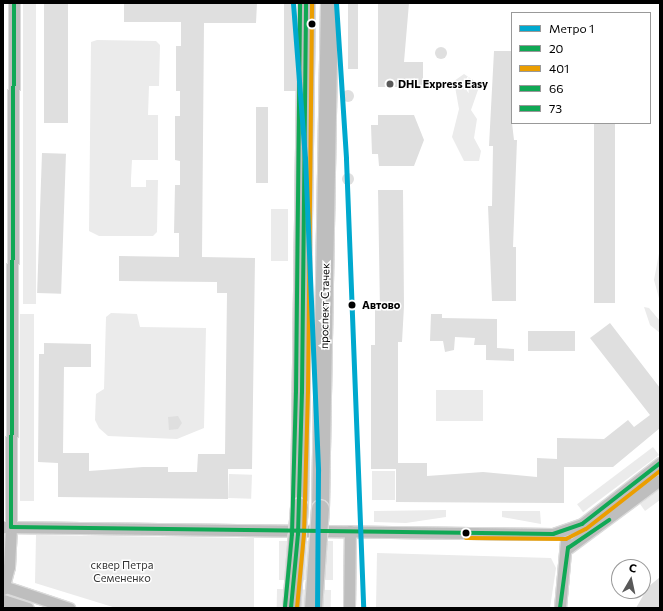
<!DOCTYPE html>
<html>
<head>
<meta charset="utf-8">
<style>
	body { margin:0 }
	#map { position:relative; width:663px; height:611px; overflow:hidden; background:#fff; font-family:Commissioner,sans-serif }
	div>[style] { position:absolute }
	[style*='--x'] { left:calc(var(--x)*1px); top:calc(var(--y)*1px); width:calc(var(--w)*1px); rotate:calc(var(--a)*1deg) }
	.green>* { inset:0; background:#ebebeb; transform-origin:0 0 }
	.building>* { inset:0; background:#dfdfdf; transform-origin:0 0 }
	.round { border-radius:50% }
	.roads { filter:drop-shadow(1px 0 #dbdbdb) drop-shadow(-1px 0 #dbdbdb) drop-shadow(0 1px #dbdbdb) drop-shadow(0 -1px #dbdbdb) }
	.minor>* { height:11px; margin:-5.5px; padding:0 5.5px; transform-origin:5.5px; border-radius:5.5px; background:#bebebe }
	.primary>* { height:17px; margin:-8.5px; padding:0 8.5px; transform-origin:8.5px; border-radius:8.5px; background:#bebebe }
	.bridges { filter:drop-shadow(1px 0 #dbdbdb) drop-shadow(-1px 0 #dbdbdb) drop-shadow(0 1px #dbdbdb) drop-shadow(0 -1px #dbdbdb) }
	.primary-bridge>* { height:17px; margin:-8.5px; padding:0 8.5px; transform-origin:8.5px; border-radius:8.5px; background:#bebebe }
	.bus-1>* { height:4px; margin:-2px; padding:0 2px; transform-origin:2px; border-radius:2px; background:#10a855 }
	.bus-2>* { height:4px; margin:-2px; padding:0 2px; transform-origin:2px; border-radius:2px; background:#eb9e00 }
	.bus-3>* { height:4px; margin:-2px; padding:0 2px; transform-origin:2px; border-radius:2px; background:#10a855 }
	.bus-4>* { height:4px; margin:-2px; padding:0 2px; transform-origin:2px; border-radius:2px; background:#10a855 }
	.metro-1>* { height:5px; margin:-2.5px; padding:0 2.5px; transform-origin:2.5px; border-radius:2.5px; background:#00a9ce }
	.dots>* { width:11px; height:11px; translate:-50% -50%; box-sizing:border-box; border:2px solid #fff; border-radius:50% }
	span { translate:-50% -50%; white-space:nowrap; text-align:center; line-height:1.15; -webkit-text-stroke:3px #fff; paint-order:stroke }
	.poi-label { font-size:11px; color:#000; font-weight:700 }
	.left { translate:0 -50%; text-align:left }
	.stop-label { font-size:11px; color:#000; font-weight:700 }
	.street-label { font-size:11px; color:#000 }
	.park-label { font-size:11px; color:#323232 }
	.frame { position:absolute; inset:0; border:4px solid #000; pointer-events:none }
	.legend { position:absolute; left:511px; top:12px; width:140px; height:112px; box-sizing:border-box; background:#fff; border:1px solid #999; margin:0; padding:5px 7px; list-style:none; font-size:12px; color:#000 }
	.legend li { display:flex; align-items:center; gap:8px; height:20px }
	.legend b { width:20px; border:1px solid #999 }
	.north { position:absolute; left:611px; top:559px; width:40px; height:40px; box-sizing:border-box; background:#fff; border:1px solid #999; border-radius:50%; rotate:9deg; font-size:11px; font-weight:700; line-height:16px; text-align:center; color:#000 }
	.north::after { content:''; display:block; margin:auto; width:14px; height:18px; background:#595959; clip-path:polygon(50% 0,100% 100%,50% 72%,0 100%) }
</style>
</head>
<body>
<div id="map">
	<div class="green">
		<i style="left:23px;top:3px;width:13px;height:301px"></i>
		<i style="clip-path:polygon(97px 40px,156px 41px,160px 45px,159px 86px,149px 86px,148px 115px,158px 115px,158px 160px,132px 160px,131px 179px,131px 187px,146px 187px,146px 180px,158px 180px,157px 232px,153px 236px,99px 236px,89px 231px,91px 42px)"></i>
		<i style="clip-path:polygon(464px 74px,476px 82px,478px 90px,471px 110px,477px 119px,474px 138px,481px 151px,479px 161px,464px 161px,452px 137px,459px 109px,454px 81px)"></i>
		<i style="left:271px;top:209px;width:17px;height:52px"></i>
		<i style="clip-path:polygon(660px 248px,660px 302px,654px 280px)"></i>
		<i style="clip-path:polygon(644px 307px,649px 308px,660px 321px,660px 333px,650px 325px)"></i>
		<i style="clip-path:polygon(111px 313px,137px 314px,140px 327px,206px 328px,204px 428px,177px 439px,108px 436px,99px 428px,95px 420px,96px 394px,104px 389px,106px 317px)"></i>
		<i style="left:20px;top:314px;width:14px;height:187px"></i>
		<i style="left:436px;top:390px;width:47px;height:31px"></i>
		<i style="left:653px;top:447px;width:10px;height:95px;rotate:53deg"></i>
		<i style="left:372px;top:471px;width:23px;height:29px"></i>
		<i style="left:229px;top:474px;width:23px;height:24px;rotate:2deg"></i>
		<i style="clip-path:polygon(660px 489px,660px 500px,645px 511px,640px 504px)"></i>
		<i style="clip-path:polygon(446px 510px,446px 517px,406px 523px,374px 522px,374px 511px)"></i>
		<i style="clip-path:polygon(502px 511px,540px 511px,541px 524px,502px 517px)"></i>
		<i style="clip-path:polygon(36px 535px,254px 538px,254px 608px,116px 608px,35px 583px)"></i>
		<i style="left:279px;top:541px;width:54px;height:39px"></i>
		<i style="clip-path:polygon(377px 553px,551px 558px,556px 568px,550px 608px,376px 608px)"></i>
		<i style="left:277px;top:589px;width:54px;height:19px;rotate:1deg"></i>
	</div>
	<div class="building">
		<i style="left:44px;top:3px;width:24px;height:120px"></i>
		<i style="clip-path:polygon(124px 3px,257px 3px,256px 23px,204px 23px,202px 257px,255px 258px,252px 469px,228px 469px,228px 499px,58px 497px,58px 463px,38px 462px,39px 354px,44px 354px,44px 343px,91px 344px,91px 367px,64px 367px,63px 453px,89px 453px,89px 471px,143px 467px,168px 467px,168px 472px,197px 472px,198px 454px,225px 454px,227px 293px,217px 293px,217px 282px,119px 281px,119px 256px,179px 257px,179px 233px,174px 233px,175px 185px,180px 185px,180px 161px,175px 160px,175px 116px,180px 116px,180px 91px,176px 91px,176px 46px,181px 46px,181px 22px,124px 22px)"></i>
		<i style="left:284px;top:3px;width:12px;height:88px"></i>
		<i style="left:348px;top:3px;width:10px;height:66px"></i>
		<i style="clip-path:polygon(378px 3px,409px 3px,404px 62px,423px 62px,423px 87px,378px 87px)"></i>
		<i class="round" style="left:435px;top:47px;width:12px;height:12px"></i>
		<i style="clip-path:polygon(494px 51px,512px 51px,512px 123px,514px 140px,517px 140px,513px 247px,516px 247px,516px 301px,492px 301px,488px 206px,492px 206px,493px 146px,489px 146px)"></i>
		<i class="round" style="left:342px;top:90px;width:12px;height:12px"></i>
		<i style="left:256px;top:107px;width:12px;height:76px"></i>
		<i style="clip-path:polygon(378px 115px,414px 115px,424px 140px,414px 166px,379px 166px,378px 154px,372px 154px,371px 125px,378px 125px)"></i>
		<i style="left:594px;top:123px;width:21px;height:180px"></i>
		<i style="left:42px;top:153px;width:24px;height:140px;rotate:2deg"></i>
		<i class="round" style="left:342px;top:173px;width:12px;height:12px"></i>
		<i style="clip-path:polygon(378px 190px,403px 190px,404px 306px,402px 342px,398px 342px,398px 463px,427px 463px,427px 476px,483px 472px,537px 477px,537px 458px,557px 459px,557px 438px,604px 439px,628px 420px,634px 427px,650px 415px,590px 338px,610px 323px,660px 388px,660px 428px,613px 467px,564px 467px,564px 503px,396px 502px,396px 469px,371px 469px,371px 345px,375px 345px,375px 310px,380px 310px)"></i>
		<i style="clip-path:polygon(431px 314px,442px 314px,442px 318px,497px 319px,497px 348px,514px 349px,514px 361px,486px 360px,486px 345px,474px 345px,475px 338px,455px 337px,454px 350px,445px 352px,443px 341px,430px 341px)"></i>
		<i style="left:528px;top:331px;width:47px;height:20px"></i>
		<i style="clip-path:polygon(178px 416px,182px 423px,178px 429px,169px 430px,168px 417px)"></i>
		<i style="clip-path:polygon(660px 577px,660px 608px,636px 608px,648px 587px)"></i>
	</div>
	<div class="roads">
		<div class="minor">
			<i style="--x:3;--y:527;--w:550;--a:0.73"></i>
			<i style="--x:553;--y:534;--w:31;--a:-19"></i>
			<i style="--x:582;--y:524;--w:99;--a:-38"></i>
			<i style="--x:568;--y:548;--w:114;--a:-36.5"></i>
			<i style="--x:3;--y:586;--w:70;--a:18.4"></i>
			<i style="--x:3;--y:589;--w:23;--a:-75"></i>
			<i style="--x:9;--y:567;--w:40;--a:-87.1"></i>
			<i style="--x:11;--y:527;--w:524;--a:-89.67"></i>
			<i style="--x:3;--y:600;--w:26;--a:18"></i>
			<i style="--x:349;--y:608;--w:77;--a:-89.3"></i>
			<i style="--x:560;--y:608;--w:67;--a:-84.9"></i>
		</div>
		<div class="primary">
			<i style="--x:299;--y:506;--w:503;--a:-89.2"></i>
			<i style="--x:320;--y:508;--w:505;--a:-88.98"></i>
		</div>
	</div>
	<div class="bridges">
		<div class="primary-bridge">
			<i style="--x:291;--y:608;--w:102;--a:-85.5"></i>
			<i style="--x:313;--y:608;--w:100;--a:-86"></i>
		</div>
	</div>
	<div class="bus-1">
		<i style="--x:291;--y:608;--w:74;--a:-84.6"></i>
		<i style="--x:298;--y:534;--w:142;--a:-88.4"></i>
		<i style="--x:302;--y:392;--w:389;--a:-89.4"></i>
	</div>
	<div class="bus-2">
		<i style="--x:466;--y:538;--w:100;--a:0.6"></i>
		<i style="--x:566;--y:539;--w:22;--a:-27"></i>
		<i style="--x:586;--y:529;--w:94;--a:-38.1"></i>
		<i style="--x:297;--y:608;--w:74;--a:-84.6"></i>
		<i style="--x:304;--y:534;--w:142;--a:-88.4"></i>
		<i style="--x:308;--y:392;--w:389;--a:-89.4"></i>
	</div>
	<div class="bus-3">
		<i style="--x:14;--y:3;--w:524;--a:90.33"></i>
		<i style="--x:11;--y:527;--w:542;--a:0.74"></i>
		<i style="--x:553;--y:534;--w:31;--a:-19"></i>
		<i style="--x:582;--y:524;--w:99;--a:-38"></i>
		<i style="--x:560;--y:608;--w:61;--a:-82.4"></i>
		<i style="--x:568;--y:548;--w:50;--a:-34.3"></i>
	</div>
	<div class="bus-4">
		<i style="--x:285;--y:607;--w:73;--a:-84.5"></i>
		<i style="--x:292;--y:534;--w:142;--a:-88.4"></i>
		<i style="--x:296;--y:392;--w:389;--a:-89.4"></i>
	</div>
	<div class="metro-1">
		<i style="--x:293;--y:3;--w:155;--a:85.6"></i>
		<i style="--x:305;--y:158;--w:313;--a:87.6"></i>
		<i style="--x:318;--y:471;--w:137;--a:90.4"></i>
		<i style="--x:336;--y:3;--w:156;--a:86.3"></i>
		<i style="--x:346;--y:159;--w:449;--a:87.8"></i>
	</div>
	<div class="dots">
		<i style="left:312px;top:24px;background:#000"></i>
		<i style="left:390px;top:84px;background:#595959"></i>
		<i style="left:352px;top:305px;background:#000"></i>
		<i style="left:466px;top:533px;background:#000"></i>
	</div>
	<div class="poi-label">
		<span class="left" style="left:398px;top:84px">DHL Express Easy</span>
	</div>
	<div class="stop-label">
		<span class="left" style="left:362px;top:305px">Автово</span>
	</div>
	<div class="street-label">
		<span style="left:325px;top:306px;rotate:-89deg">проспект Стачек</span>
	</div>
	<div class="park-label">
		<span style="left:122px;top:572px">сквер Петра<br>Семененко</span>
	</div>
	<div class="frame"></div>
	<ul class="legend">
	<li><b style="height:5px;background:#00a9ce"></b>Метро 1</li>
	<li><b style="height:5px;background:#10a855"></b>20</li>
	<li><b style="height:5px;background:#eb9e00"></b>401</li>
	<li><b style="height:5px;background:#10a855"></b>66</li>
	<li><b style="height:5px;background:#10a855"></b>73</li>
	</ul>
	<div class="north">С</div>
</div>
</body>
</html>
